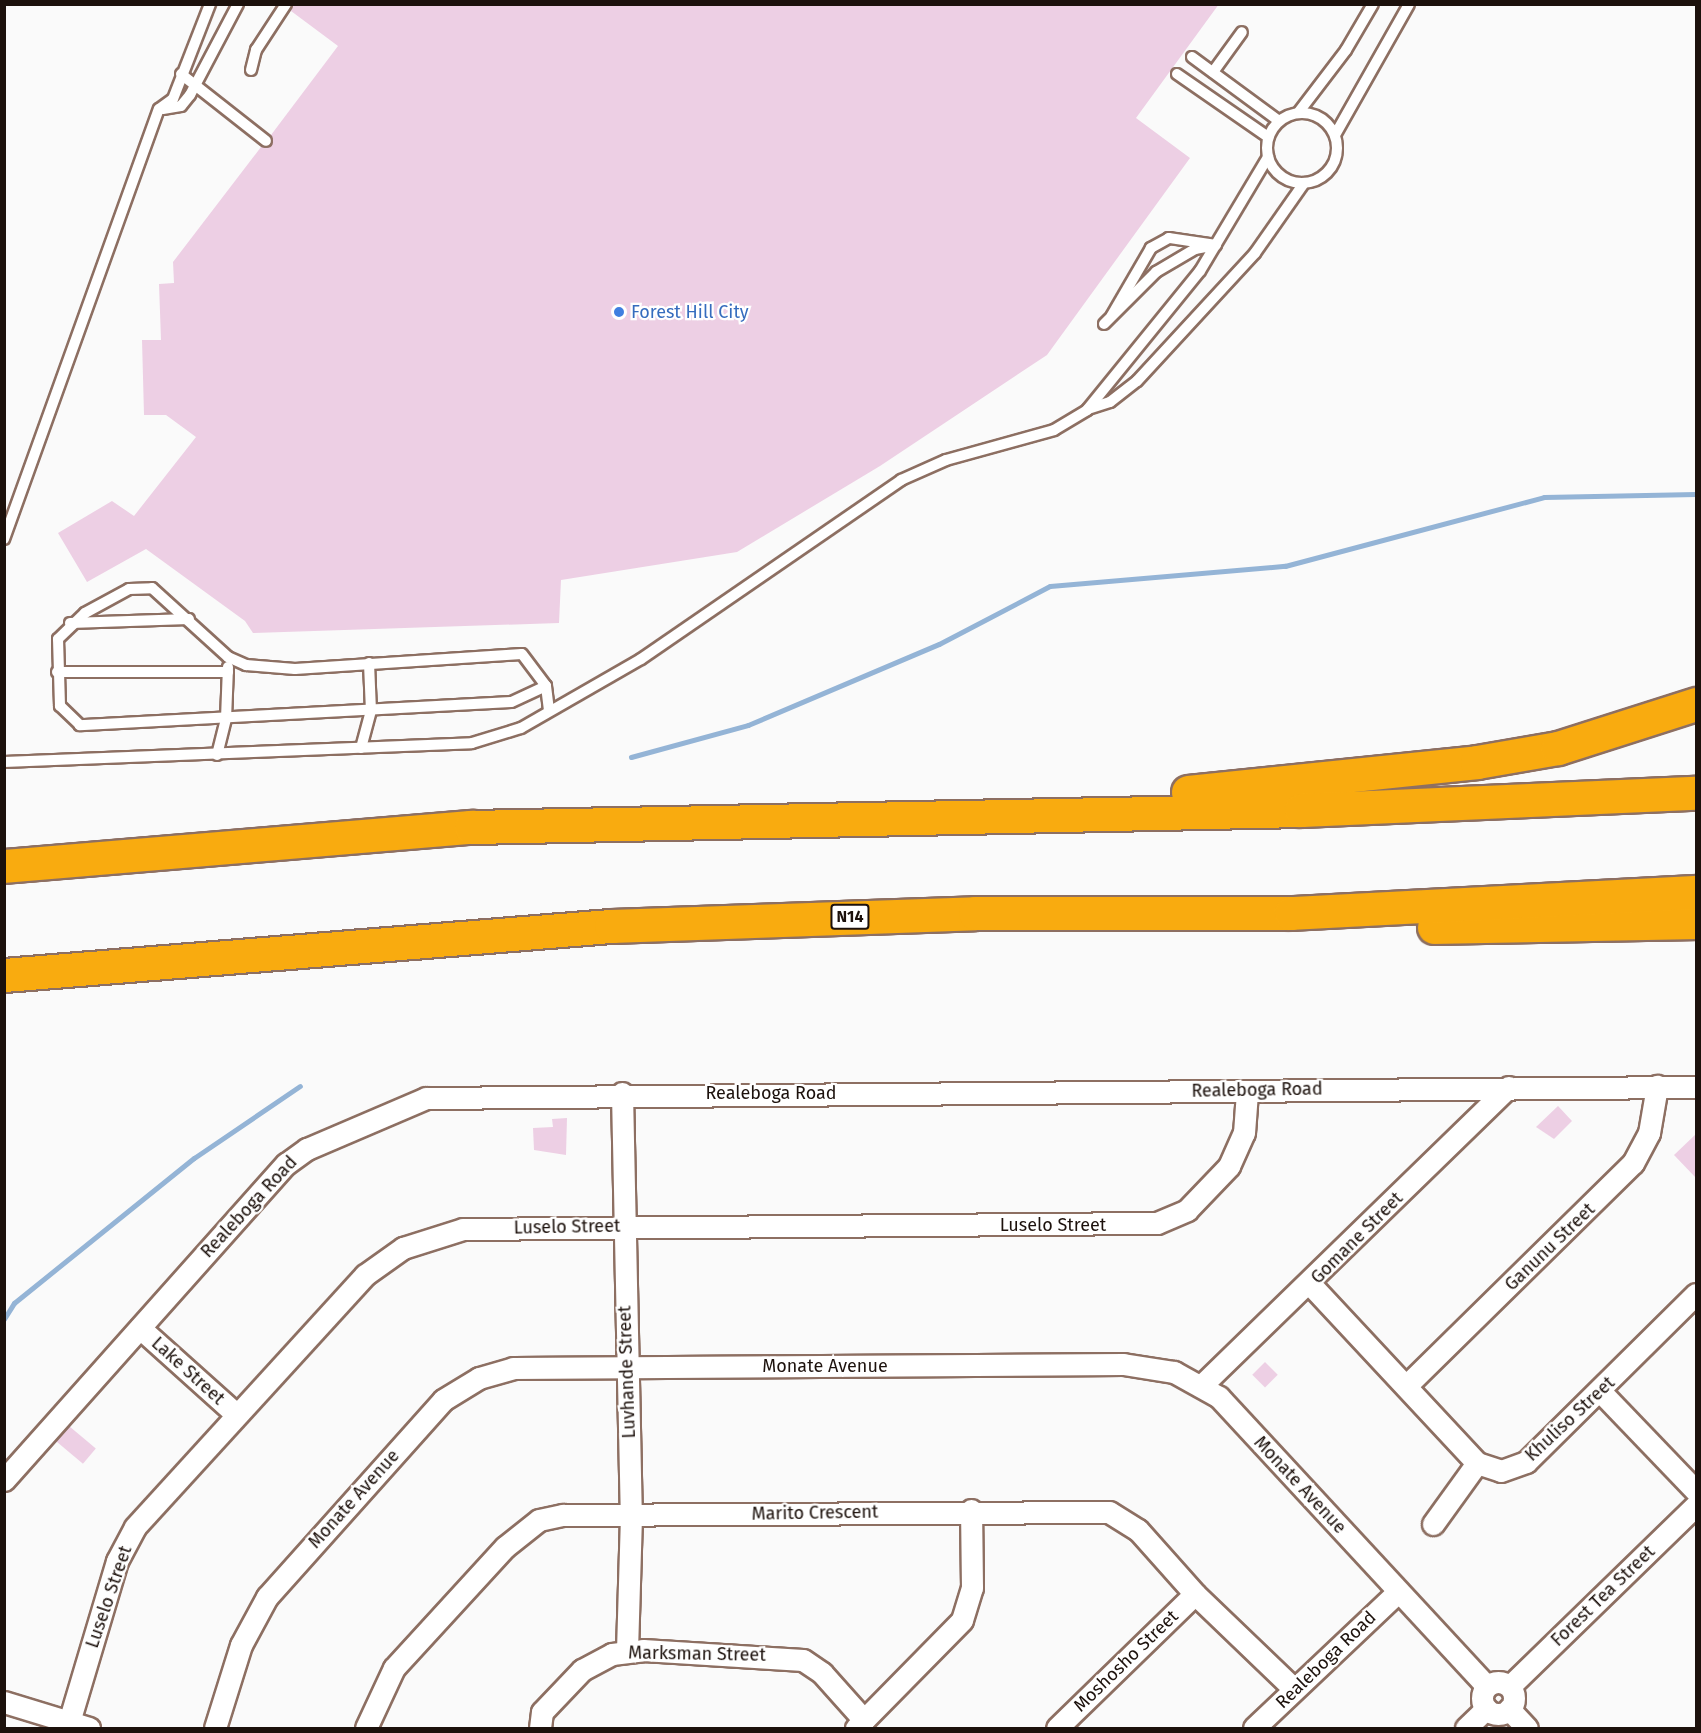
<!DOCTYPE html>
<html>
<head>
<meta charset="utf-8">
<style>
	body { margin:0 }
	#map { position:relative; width:1701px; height:1733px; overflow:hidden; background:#fafafa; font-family:"Fira Sans",sans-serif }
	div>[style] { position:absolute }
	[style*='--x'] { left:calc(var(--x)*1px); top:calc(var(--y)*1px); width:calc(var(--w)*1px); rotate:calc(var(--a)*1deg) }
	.stream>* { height:5px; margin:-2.5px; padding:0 2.5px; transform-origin:2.5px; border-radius:2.5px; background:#94b4d6 }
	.building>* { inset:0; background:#edcfe4; transform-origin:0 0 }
	.roads { filter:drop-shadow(2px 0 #8d6f62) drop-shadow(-2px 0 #8d6f62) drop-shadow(0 2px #8d6f62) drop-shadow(0 -2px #8d6f62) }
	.lane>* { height:10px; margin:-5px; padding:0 5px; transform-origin:5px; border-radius:5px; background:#fff }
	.lane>.ring { margin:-5px; padding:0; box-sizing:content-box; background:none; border:10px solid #fff; border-radius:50% }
	.street>* { height:21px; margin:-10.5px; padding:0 10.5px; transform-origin:10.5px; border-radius:10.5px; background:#fff }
	.street>.ring { margin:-10.5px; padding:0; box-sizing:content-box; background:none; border:21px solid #fff; border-radius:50% }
	.highway>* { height:33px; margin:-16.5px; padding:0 16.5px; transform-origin:16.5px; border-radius:16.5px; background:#f9ab0f }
	.dots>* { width:16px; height:16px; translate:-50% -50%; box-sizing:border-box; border:3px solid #fff; border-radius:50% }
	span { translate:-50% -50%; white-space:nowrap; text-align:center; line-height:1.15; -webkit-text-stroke:4.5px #fff; paint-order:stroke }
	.shield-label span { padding:2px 4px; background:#fff; border:2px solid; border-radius:4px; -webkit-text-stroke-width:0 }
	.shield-label { font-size:16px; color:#1c110c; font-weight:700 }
	.shop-label { font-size:18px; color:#366cbe }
	.left { translate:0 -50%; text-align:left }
	.street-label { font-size:18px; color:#1c110c }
	.frame { position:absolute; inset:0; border:6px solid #1c110c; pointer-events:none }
</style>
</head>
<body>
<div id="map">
	<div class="stream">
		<i style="--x:631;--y:757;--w:121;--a:-15.3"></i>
		<i style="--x:748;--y:725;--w:207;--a:-23"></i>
		<i style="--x:939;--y:644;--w:125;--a:-27.6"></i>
		<i style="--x:1050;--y:586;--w:236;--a:-4.9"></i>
		<i style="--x:1285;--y:566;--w:268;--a:-14.9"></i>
		<i style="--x:1544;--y:497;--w:152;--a:-1.1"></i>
		<i style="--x:4;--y:1319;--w:19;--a:-58"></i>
		<i style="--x:14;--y:1303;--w:231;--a:-38.9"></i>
		<i style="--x:194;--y:1158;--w:128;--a:-34.2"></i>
	</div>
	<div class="building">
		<i style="clip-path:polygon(293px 4px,1219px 4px,1136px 118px,1190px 158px,1047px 355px,880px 466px,737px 552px,561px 580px,559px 623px,253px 633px,245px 621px,146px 549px,87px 582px,58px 533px,112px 501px,134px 516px,196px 437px,166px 415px,144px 415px,142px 340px,161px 340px,159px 284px,174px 283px,173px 262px,261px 147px,272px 145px,271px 135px,338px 46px,291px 11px)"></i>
		<i style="clip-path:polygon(1558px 1106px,1572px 1121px,1554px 1139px,1536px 1127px)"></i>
		<i style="clip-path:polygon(567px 1118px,566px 1155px,534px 1150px,533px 1128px,553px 1127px,552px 1119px)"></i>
		<i style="clip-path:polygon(1696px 1134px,1696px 1178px,1674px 1155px)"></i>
		<i style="left:1265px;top:1362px;width:18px;height:18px;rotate:45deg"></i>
		<i style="left:69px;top:1426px;width:35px;height:20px;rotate:40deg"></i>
	</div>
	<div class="roads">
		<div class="lane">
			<i style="--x:1192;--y:57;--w:108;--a:36.3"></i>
			<i style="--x:251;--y:70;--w:21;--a:-76"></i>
			<i style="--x:256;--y:50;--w:55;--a:-56.9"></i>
			<i style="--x:1213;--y:72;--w:49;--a:-54.1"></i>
			<i style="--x:181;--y:74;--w:108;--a:38.2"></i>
			<i style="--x:1177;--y:74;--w:111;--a:34.7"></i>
			<i style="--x:163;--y:109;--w:18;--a:-9"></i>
			<i style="--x:181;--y:106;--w:14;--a:-51"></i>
			<i style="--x:190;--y:95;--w:103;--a:-62.2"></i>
			<i class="ring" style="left:1267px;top:113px;width:60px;height:60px"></i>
			<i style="--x:1298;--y:113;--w:79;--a:-52.7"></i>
			<i style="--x:1346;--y:50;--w:53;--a:-59.6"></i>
			<i style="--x:1335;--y:135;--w:150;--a:-60.5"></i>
			<i style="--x:1104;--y:324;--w:74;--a:-45"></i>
			<i style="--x:1156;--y:272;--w:45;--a:-30.5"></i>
			<i style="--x:1195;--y:249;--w:21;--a:-11"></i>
			<i style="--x:1216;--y:245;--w:48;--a:-171.5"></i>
			<i style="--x:1169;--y:238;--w:21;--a:151"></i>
			<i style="--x:1151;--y:248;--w:78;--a:120.2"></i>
			<i style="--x:1088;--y:409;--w:23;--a:-18"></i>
			<i style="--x:1110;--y:402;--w:34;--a:-38"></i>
			<i style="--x:1137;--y:381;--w:174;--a:-47.3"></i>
			<i style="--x:1255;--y:253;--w:85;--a:-55"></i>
			<i style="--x:4;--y:539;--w:457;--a:-70.2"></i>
			<i style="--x:159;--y:109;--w:17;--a:-36"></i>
			<i style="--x:173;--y:99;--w:102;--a:-68.7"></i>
			<i style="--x:70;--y:623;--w:119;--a:-1.9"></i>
			<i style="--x:57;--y:672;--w:171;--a:0"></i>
			<i style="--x:546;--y:686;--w:38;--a:155"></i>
			<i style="--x:511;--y:702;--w:432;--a:176.9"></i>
			<i style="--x:80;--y:725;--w:28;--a:-136"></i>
			<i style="--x:60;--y:706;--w:67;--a:-91.7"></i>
			<i style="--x:58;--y:639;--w:37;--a:-44"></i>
			<i style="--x:85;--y:613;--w:50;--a:-28.6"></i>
			<i style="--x:129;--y:589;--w:23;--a:-2"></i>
			<i style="--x:152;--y:588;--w:103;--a:42.2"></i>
			<i style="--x:228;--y:657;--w:20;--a:24"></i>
			<i style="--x:246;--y:665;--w:49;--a:4.7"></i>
			<i style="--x:295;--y:669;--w:227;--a:-3.8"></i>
			<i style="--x:522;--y:654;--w:40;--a:53"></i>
			<i style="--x:546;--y:686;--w:25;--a:83"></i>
			<i style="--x:361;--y:748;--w:38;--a:-75"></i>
			<i style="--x:371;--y:711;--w:48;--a:-92.4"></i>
			<i style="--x:217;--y:755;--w:37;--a:-76"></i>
			<i style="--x:226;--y:719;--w:52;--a:-87.8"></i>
			<i style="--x:4;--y:762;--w:468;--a:-2.3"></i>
			<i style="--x:472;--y:743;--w:51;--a:-17"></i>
			<i style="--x:521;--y:728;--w:138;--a:-29.9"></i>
			<i style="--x:641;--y:659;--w:316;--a:-34.5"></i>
			<i style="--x:901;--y:480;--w:49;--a:-24"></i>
			<i style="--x:946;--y:460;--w:112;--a:-15.5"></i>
			<i style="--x:1054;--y:430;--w:39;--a:-31"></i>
			<i style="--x:1087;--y:410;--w:179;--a:-50.9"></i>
			<i style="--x:1200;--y:271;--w:133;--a:-59.2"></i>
		</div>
		<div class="street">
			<i style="--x:622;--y:1093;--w:423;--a:88.8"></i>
			<i style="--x:631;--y:1516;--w:135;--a:91.7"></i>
			<i style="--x:1311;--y:1285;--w:243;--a:47"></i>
			<i style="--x:1477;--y:1463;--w:25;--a:18"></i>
			<i style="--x:1501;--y:1471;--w:27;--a:-20"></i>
			<i style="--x:1526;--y:1462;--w:239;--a:-44.7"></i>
			<i style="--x:140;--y:1328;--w:129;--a:41.9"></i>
			<i style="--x:1203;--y:1384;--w:426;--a:-44.2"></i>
			<i style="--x:1406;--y:1386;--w:318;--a:-44.5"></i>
			<i style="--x:1633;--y:1163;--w:34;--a:-62"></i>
			<i style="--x:1649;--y:1133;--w:48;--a:-80.3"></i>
			<i style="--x:1601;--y:1392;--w:137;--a:46.2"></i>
			<i style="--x:4;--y:1480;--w:424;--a:-48.3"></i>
			<i style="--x:286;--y:1164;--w:26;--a:-36"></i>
			<i style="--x:307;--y:1149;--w:129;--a:-23.2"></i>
			<i style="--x:426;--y:1098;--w:1270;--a:-0.5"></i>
			<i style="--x:1433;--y:1524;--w:75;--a:-54.2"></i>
			<i class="ring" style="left:1482px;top:1682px;width:11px;height:11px"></i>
			<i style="--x:1510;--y:1686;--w:260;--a:-44.2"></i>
			<i style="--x:4;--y:1702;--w:89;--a:17"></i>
			<i style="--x:1509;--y:1709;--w:26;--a:47"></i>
			<i style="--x:69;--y:1722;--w:168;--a:-73.4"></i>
			<i style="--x:117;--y:1561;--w:38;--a:-62"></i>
			<i style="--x:135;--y:1527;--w:341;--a:-47.6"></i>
			<i style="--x:365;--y:1275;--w:47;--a:-35.4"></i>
			<i style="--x:403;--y:1248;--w:63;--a:-17.6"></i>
			<i style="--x:463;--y:1229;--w:694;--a:-0.5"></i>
			<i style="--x:1157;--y:1223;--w:33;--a:-23"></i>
			<i style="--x:1187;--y:1210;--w:61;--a:-46.3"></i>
			<i style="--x:1229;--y:1166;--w:36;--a:-66"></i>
			<i style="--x:1244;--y:1133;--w:41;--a:-85.8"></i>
			<i style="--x:215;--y:1728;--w:87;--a:-72.6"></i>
			<i style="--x:241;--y:1645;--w:55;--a:-61.6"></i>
			<i style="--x:267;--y:1597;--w:264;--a:-48.2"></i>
			<i style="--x:443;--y:1400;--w:42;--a:-31.4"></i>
			<i style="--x:479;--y:1378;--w:35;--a:-16"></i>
			<i style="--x:513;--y:1368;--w:610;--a:-0.38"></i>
			<i style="--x:1123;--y:1364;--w:52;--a:8.9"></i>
			<i style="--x:1174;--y:1372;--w:51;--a:29.1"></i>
			<i style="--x:1219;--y:1397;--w:394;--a:47.2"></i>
			<i style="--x:366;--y:1728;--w:66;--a:-65"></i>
			<i style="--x:394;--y:1668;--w:164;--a:-47.5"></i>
			<i style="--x:505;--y:1547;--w:43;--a:-38.5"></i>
			<i style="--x:539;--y:1520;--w:25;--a:-12"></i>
			<i style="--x:563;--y:1515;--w:546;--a:-0.31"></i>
			<i style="--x:1109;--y:1512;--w:34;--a:32"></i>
			<i style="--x:1138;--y:1530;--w:86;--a:48.3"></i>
			<i style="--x:1195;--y:1594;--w:137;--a:43.8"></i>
			<i style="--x:540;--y:1728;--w:16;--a:-83"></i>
			<i style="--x:542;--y:1712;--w:58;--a:-46.4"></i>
			<i style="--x:582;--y:1670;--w:34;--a:-28"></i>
			<i style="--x:612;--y:1654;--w:31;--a:-7"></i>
			<i style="--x:643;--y:1650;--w:160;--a:3.6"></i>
			<i style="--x:803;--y:1660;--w:23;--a:34"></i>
			<i style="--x:822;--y:1673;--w:63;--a:48.2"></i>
			<i style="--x:856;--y:1728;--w:151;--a:-45.5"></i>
			<i style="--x:962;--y:1620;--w:34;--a:-73"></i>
			<i style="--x:972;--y:1588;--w:78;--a:-90.7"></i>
			<i style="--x:1057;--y:1728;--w:192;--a:-44.2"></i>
			<i style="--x:1254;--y:1728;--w:198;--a:-43.4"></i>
			<i style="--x:1466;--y:1728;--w:28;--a:-44"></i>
		</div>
		<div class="highway">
			<i style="--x:1188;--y:792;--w:291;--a:-5.9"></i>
			<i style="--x:1477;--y:762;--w:82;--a:-9.8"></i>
			<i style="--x:1558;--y:748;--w:145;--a:-17.7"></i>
			<i style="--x:4;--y:866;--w:469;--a:-4.8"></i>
			<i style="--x:471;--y:827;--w:830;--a:-1.17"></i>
			<i style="--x:1301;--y:810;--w:395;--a:-2.5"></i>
			<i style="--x:1434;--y:927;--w:262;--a:-1.1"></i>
			<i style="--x:4;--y:975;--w:609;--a:-4.62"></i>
			<i style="--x:611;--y:926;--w:364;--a:-2"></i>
			<i style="--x:975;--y:913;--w:316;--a:0"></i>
			<i style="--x:1291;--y:913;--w:406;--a:-3"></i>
		</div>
	</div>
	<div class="dots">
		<i style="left:619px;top:312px;background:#3f7fe0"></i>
	</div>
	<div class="shield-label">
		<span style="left:850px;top:917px">N14</span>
	</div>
	<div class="shop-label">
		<span class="left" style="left:631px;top:312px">Forest Hill City</span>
	</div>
	<div class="street-label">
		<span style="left:1257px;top:1090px;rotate:-1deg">Realeboga Road</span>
		<span style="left:771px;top:1093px">Realeboga Road</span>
		<span style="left:249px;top:1207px;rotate:-47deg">Realeboga Road</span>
		<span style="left:1053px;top:1225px">Luselo Street</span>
		<span style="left:567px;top:1227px;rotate:-1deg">Luselo Street</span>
		<span style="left:1357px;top:1238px;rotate:-45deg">Gomane Street</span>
		<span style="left:1550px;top:1247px;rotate:-44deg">Ganunu Street</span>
		<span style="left:825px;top:1366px">Monate Avenue</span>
		<span style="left:188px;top:1371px;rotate:42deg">Lake Street</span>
		<span style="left:627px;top:1372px;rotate:-92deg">Luvhande Street</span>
		<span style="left:1570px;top:1419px;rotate:-43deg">Khuliso Street</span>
		<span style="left:1300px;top:1485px;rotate:47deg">Monate Avenue</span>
		<span style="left:354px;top:1499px;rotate:-48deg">Monate Avenue</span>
		<span style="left:815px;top:1513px;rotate:-1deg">Marito Crescent</span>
		<span style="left:1603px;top:1596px;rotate:-44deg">Forest Tea Street</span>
		<span style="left:109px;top:1597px;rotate:-71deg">Luselo Street</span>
		<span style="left:697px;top:1654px;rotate:1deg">Marksman Street</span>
		<span style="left:1326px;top:1660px;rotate:-44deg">Realeboga Road</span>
		<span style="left:1126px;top:1661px;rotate:-44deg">Moshosho Street</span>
	</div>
	<div class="frame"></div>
</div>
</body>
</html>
